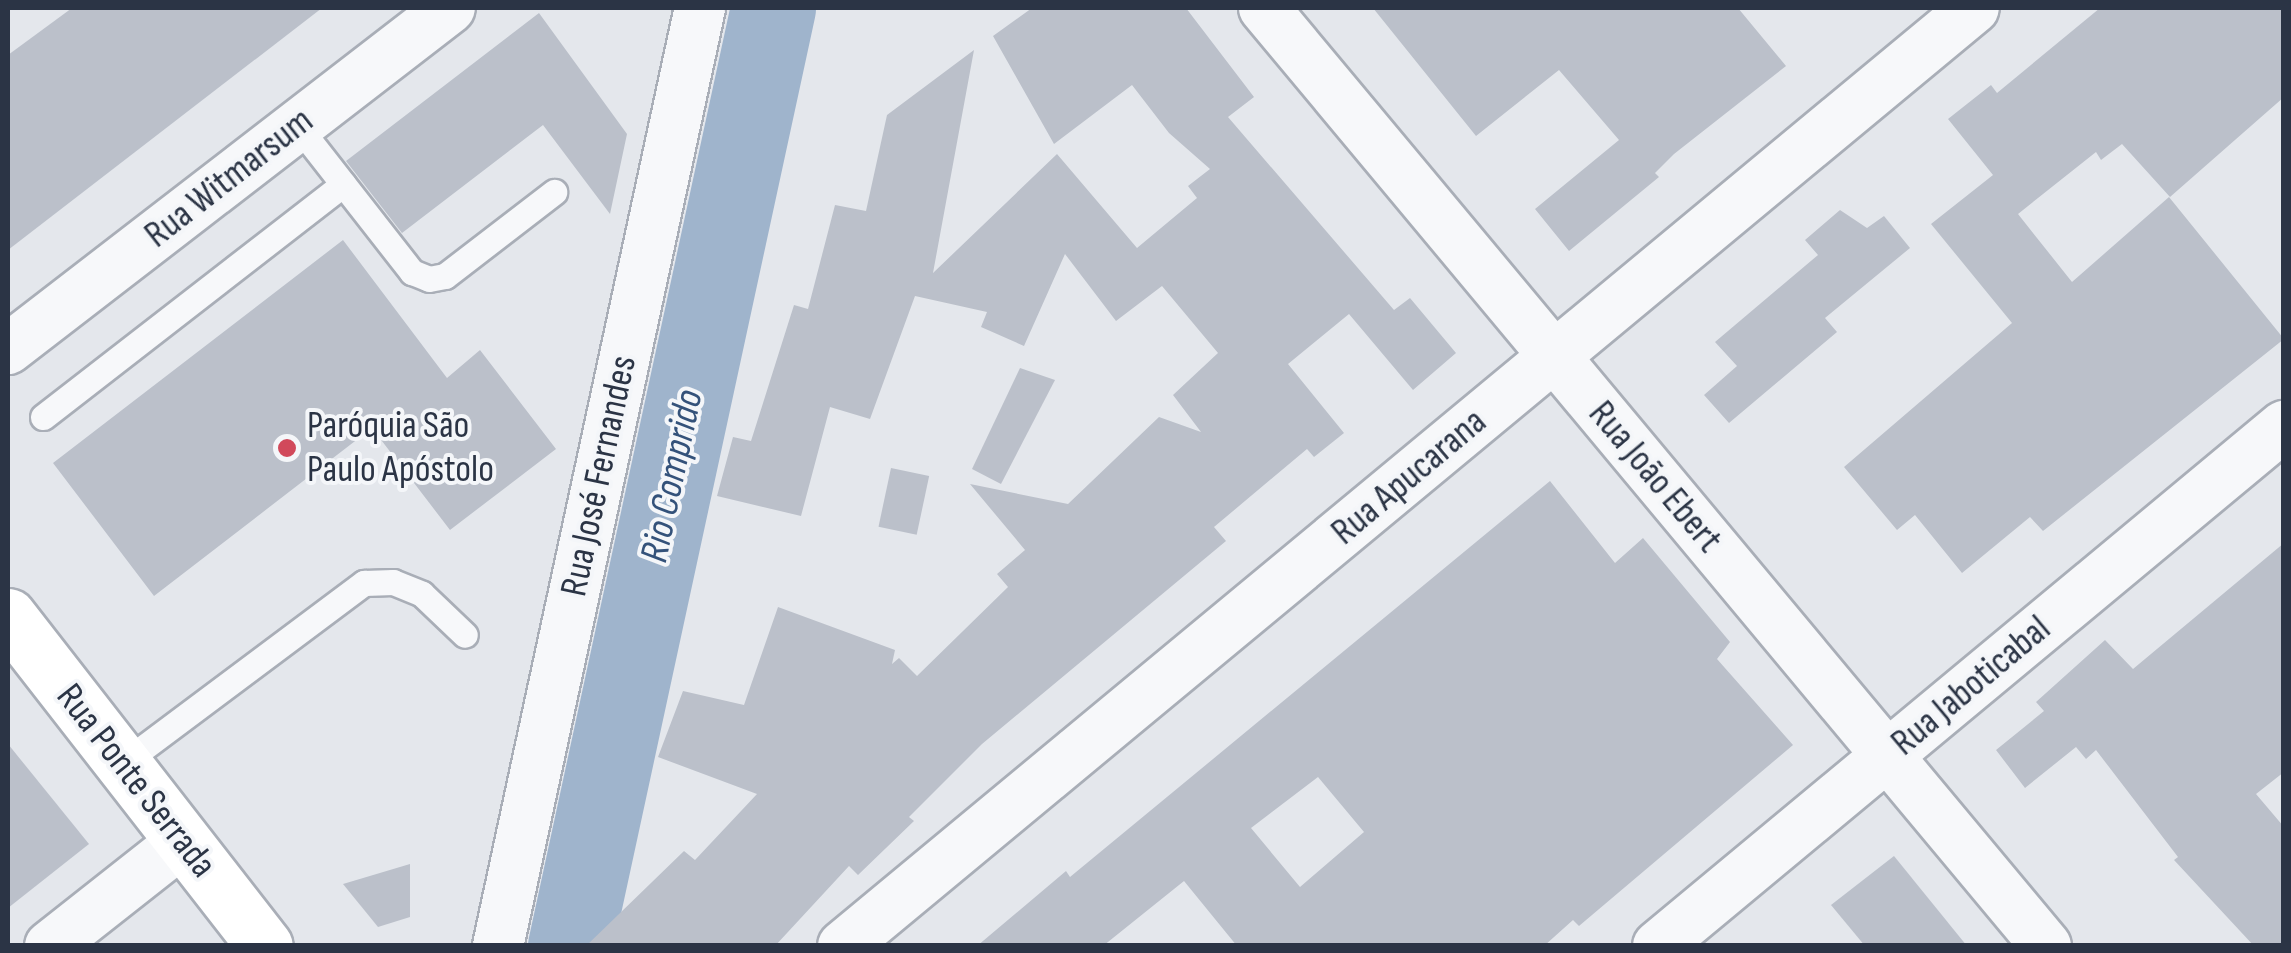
<!DOCTYPE html>
<html>
<head>
<meta charset="utf-8">
<style>
	body { margin:0 }
	#map { position:relative; width:2291px; height:953px; overflow:hidden; background:#e4e7ec; font-family:"Sofia Sans Condensed",sans-serif }
	div>[style] { position:absolute }
	[style*='--x'] { left:calc(var(--x)*1px); top:calc(var(--y)*1px); width:calc(var(--w)*1px); rotate:calc(var(--a)*1deg) }
	.river>* { height:85px; margin:-42.5px; padding:0 42.5px; transform-origin:42.5px; border-radius:42.5px; background:#9fb4cc }
	.building>* { inset:0; background:#bbc0ca; transform-origin:0 0 }
	.roads { filter:drop-shadow(2px 0 #a9aeb7) drop-shadow(-2px 0 #a9aeb7) drop-shadow(0 2px #a9aeb7) drop-shadow(0 -2px #a9aeb7) }
	.lane>* { height:25px; margin:-12.5px; padding:0 12.5px; transform-origin:12.5px; border-radius:12.5px; background:#f7f8fa }
	.street>* { height:50px; margin:-25px; padding:0 25px; transform-origin:25px; border-radius:25px; background:#f7f8fa }
	.secondary>* { height:55px; margin:-27.5px; padding:0 27.5px; transform-origin:27.5px; border-radius:27.5px; background:#fff }
	.dots>* { width:28px; height:28px; translate:-50% -50%; box-sizing:border-box; border:5px solid #f4f6f9; border-radius:50% }
	span { translate:-50% -50%; white-space:nowrap; text-align:center; line-height:1.15; -webkit-text-stroke:8px #f4f6f9; paint-order:stroke }
	.street-label { font-size:38px; color:#2b3445 }
	.poi-label { font-size:38px; color:#2b3445 }
	.left { translate:0 -50%; text-align:left }
	.water-label { font-size:40px; color:#34527a; font-style:italic }
	.frame { position:absolute; inset:0; border:10px solid #2b3445; pointer-events:none }
</style>
</head>
<body>
<div id="map">
	<div class="river">
		<i style="--x:570;--y:946;--w:960;--a:-77.79"></i>
	</div>
	<div class="building">
		<i style="clip-path:polygon(72px 8px,322px 8px,8px 250px,8px 55px)"></i>
		<i style="clip-path:polygon(1032px 8px,1186px 8px,1254px 97px,1228px 117px,1394px 310px,1410px 298px,1456px 353px,1413px 390px,1349px 314px,1288px 364px,1344px 433px,1314px 457px,1307px 449px,1214px 527px,1226px 541px,982px 744px,909px 817px,914px 821px,858px 875px,849px 866px,775px 946px,586px 946px,684px 851px,695px 860px,757px 794px,658px 757px,683px 691px,744px 705px,778px 607px,895px 650px,892px 664px,899px 658px,917px 676px,1008px 587px,997px 574px,1025px 550px,970px 484px,1068px 504px,1159px 417px,1201px 432px,1173px 395px,1218px 353px,1162px 286px,1116px 321px,1065px 254px,1024px 346px,981px 327px,987px 312px,915px 296px,870px 419px,830px 407px,801px 516px,717px 496px,733px 437px,751px 441px,794px 305px,808px 309px,835px 205px,866px 211px,887px 115px,974px 50px,933px 273px,1057px 154px,1137px 248px,1197px 198px,1188px 186px,1210px 169px,1169px 133px,1132px 85px,1054px 144px,993px 36px)"></i>
		<i style="clip-path:polygon(1373px 8px,1738px 8px,1786px 66px,1674px 154px,1655px 173px,1659px 177px,1569px 251px,1535px 209px,1619px 140px,1559px 70px,1476px 136px)"></i>
		<i style="clip-path:polygon(2100px 8px,2284px 8px,2284px 97px,2170px 197px,2122px 144px,2101px 160px,2096px 152px,2018px 214px,2072px 282px,2169px 197px,2284px 339px,2043px 531px,2030px 517px,1962px 573px,1915px 515px,1897px 530px,1844px 467px,2012px 323px,1931px 224px,1993px 175px,1948px 119px,1991px 85px,1997px 93px)"></i>
		<i style="clip-path:polygon(539px 13px,627px 134px,610px 214px,543px 125px,402px 233px,346px 161px)"></i>
		<i style="clip-path:polygon(1840px 210px,1867px 228px,1884px 216px,1910px 248px,1825px 318px,1837px 332px,1729px 423px,1704px 395px,1737px 366px,1715px 342px,1818px 255px,1805px 240px)"></i>
		<i style="clip-path:polygon(343px 240px,447px 378px,480px 350px,556px 449px,450px 530px,372px 428px,154px 596px,53px 463px)"></i>
		<i style="clip-path:polygon(1020px 368px,1055px 380px,1001px 484px,972px 469px)"></i>
		<i style="left:891px;top:468px;width:39px;height:60px;rotate:12deg"></i>
		<i style="clip-path:polygon(evenodd,1550px 481px,1615px 563px,1643px 538px,1730px 642px,1717px 659px,1793px 745px,1579px 926px,1573px 920px,1544px 946px,1237px 946px,1184px 881px,1103px 946px,977px 946px,1066px 871px,1070px 877px,1550px 481px,1318px 777px,1364px 832px,1300px 887px,1251px 828px,1318px 777px)"></i>
		<i style="clip-path:polygon(2284px 543px,2284px 772px,2256px 794px,2284px 827px,2284px 946px,2254px 946px,2174px 860px,2178px 857px,2096px 750px,2086px 759px,2076px 747px,2025px 788px,1996px 750px,2044px 711px,2036px 702px,2105px 640px,2133px 669px)"></i>
		<i style="clip-path:polygon(8px 744px,89px 844px,8px 908px)"></i>
		<i style="clip-path:polygon(1894px 856px,1967px 946px,1865px 946px,1831px 905px)"></i>
		<i style="clip-path:polygon(410px 864px,410px 917px,378px 927px,343px 884px)"></i>
	</div>
	<div class="roads">
		<div class="lane">
			<i style="--x:297;--y:125;--w:187;--a:52"></i>
			<i style="--x:412;--y:272;--w:18;--a:22"></i>
			<i style="--x:429;--y:279;--w:16;--a:-11"></i>
			<i style="--x:445;--y:276;--w:138;--a:-37.6"></i>
			<i style="--x:43;--y:417;--w:380;--a:-37.8"></i>
			<i style="--x:123;--y:763;--w:301;--a:-36.8"></i>
			<i style="--x:364;--y:583;--w:29;--a:-2"></i>
			<i style="--x:393;--y:582;--w:31;--a:22"></i>
			<i style="--x:422;--y:594;--w:59;--a:43.6"></i>
		</div>
		<div class="street">
			<i style="--x:1264;--y:8;--w:1221;--a:50.18"></i>
			<i style="--x:8;--y:349;--w:558;--a:-37.65"></i>
			<i style="--x:50;--y:946;--w:169;--a:-38.3"></i>
			<i style="--x:498;--y:946;--w:960;--a:-77.85"></i>
			<i style="--x:843;--y:946;--w:1469;--a:-39.67"></i>
			<i style="--x:1658;--y:946;--w:814;--a:-39.72"></i>
		</div>
		<div class="secondary">
			<i style="--x:8;--y:616;--w:418;--a:52.1"></i>
		</div>
	</div>
	<div class="dots">
		<i style="left:287px;top:448px;background:#d1495b"></i>
	</div>
	<div class="street-label">
		<span style="left:229px;top:178px;rotate:-38deg">Rua Witmarsum</span>
		<span style="left:599px;top:476px;rotate:-78deg">Rua José Fernandes</span>
		<span style="left:1409px;top:477px;rotate:-40deg">Rua Apucarana</span>
		<span style="left:1655px;top:477px;rotate:50deg">Rua João Ebert</span>
		<span style="left:1971px;top:686px;rotate:-40deg">Rua Jaboticabal</span>
		<span style="left:136px;top:781px;rotate:52deg">Rua Ponte Serrada</span>
	</div>
	<div class="poi-label">
		<span class="left" style="left:307px;top:448px">Paróquia São<br>Paulo Apóstolo</span>
	</div>
	<div class="water-label">
		<span style="left:672px;top:476px;rotate:-78deg">Rio Comprido</span>
	</div>
	<div class="frame"></div>
</div>
</body>
</html>
